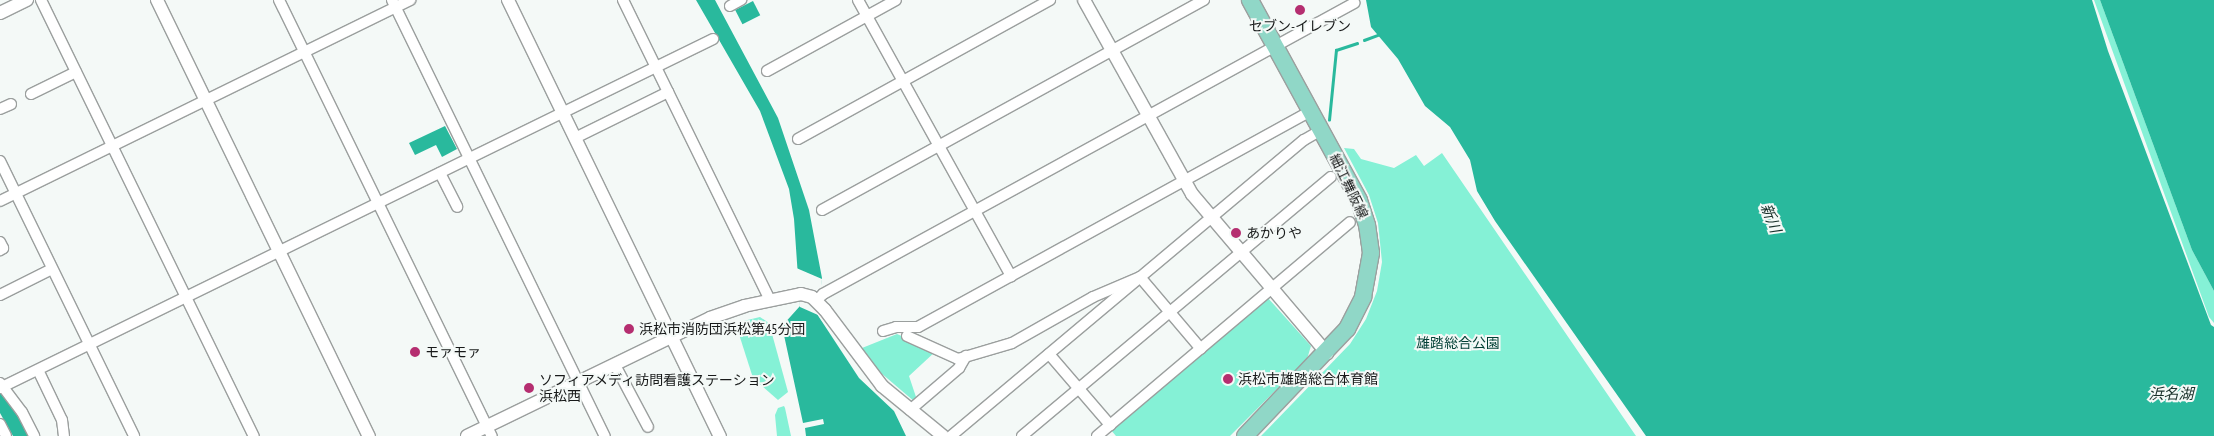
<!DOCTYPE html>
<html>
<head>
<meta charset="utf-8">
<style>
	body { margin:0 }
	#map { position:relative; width:2214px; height:436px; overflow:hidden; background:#f4f9f7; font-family:"PT Sans Narrow","Noto Sans JP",sans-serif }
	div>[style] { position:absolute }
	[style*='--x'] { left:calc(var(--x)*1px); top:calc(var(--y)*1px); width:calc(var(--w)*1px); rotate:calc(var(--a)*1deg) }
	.green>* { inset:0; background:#85f1d6 }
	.water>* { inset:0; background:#29b99d; transform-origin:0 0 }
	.pier>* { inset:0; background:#f4f9f7 }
	.stream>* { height:2.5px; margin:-1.25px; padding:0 1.25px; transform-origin:1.25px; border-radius:1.25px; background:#29b99d }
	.roads { filter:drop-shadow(1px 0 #9b9f9e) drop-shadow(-1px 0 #9b9f9e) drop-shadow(0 1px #9b9f9e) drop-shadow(0 -1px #9b9f9e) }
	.minor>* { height:10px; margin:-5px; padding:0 5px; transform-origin:5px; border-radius:5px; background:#fff }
	.tertiary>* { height:12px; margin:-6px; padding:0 6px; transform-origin:6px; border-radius:6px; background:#fff }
	.primary>* { height:16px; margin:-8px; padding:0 8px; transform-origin:8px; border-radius:8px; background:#90d7c7 }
	.dots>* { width:14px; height:14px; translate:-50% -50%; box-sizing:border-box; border:2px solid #f4f9f7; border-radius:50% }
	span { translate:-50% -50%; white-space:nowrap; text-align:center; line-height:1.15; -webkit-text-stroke:4px #f4f9f7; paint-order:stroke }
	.poi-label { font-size:14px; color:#181a1a }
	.left { translate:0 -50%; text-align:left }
	.street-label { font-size:14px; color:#181a1a }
	.park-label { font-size:14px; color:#013f34 }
	.water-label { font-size:15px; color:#19302a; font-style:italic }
</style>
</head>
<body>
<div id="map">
	<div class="green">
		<i style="clip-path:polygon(2094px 0,2100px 0,2192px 250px,2214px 291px,2214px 323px,2209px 317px)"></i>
		<i style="clip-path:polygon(1344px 148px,1354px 149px,1361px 159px,1394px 168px,1416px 155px,1424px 166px,1442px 153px,1636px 436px,1261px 436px,1350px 344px,1366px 319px,1377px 291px,1382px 262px,1378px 223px,1369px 195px)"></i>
		<i style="clip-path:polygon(1267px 297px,1311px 346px,1307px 359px,1230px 436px,1116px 436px,1110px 429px)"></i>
		<i style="clip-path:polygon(760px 317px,769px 323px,788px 392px,778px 400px,753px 378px,737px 328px,739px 322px)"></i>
		<i style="clip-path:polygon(897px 334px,936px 351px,909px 376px,917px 400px,915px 402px,881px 373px,862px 348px)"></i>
		<i style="clip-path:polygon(784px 406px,785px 408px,791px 436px,777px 436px,775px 415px,778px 408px)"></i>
	</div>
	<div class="water">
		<i style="clip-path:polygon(696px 0,715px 0,778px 118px,809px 210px,822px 278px,817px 314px,859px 378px,894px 411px,906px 436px,806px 436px,805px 428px,824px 424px,823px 419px,803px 423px,782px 326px,800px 306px,794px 219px,789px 189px,760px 111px)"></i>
		<i style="clip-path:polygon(1366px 0,2092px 0,2108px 51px,2211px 325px,2214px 327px,2214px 436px,1646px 436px,1495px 221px,1477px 191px,1470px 160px,1450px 127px,1425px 106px,1398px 59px,1371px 27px)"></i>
		<i style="clip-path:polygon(2100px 0,2214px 0,2214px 291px,2192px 250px)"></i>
		<i style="left:753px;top:1px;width:16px;height:20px;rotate:63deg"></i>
		<i style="clip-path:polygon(445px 126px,457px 149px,442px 157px,436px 145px,415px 155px,409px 143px)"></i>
		<i style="clip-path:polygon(0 391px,18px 415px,28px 436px,13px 436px,0 413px)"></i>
	</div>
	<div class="pier">
		<i style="clip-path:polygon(794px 267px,822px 279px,819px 313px,827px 328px,818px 315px,800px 307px)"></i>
	</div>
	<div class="stream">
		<i style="--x:1364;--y:40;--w:15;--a:-20"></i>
		<i style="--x:1329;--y:120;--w:70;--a:-84.3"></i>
		<i style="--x:1336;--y:50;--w:22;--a:-18"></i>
	</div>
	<div class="roads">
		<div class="minor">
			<i style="--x:41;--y:0;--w:485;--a:64"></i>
			<i style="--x:279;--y:0;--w:485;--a:64"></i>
			<i style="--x:392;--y:0;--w:485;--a:64"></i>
			<i style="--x:623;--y:0;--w:334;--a:63.9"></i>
			<i style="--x:858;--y:0;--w:316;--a:61"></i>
			<i style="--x:730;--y:6;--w:13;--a:-29"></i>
			<i style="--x:767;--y:71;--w:147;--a:-28.8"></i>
			<i style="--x:31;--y:94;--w:50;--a:-26.1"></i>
			<i style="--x:0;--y:109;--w:12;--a:-24"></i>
			<i style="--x:575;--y:138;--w:104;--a:-26.3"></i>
			<i style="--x:798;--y:139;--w:288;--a:-28.9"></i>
			<i style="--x:0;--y:161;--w:306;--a:64"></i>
			<i style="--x:440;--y:173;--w:38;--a:63"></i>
			<i style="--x:0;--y:201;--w:457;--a:-26.1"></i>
			<i style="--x:822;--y:210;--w:436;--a:-28.8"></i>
			<i style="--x:0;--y:242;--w:7;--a:63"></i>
			<i style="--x:3;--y:248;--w:4;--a:146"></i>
			<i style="--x:0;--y:295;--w:58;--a:-26.6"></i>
			<i style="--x:816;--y:301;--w:10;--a:-45"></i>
			<i style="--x:823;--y:294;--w:606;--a:-28.72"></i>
			<i style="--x:883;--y:331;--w:14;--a:-17"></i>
			<i style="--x:896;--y:327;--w:22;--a:0"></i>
			<i style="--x:918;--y:327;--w:448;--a:-28.8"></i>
			<i style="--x:907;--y:336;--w:56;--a:24.3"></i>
			<i style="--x:958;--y:359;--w:56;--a:-16.5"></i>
			<i style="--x:1012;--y:343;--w:93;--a:-29.6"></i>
			<i style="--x:1093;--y:297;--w:51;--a:-23.1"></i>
			<i style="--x:1140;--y:277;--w:94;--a:49.7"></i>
			<i style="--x:1049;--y:354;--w:94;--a:49.3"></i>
			<i style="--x:615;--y:365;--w:70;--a:62"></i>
			<i style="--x:38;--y:370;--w:55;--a:64.4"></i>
			<i style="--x:62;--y:420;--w:16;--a:83"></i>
			<i style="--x:0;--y:383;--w:36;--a:53"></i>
			<i style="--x:22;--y:412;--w:27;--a:63"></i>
			<i style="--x:0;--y:388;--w:794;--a:-26.08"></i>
			<i style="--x:910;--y:410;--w:65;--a:-40.6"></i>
			<i style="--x:959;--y:368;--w:14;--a:-60"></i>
			<i style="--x:0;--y:424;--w:13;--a:63"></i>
			<i style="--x:951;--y:436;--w:461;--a:-40"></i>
			<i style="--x:1304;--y:140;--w:20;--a:-30"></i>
			<i style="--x:1022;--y:436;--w:403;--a:-40"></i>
			<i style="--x:1097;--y:436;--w:331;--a:-40.2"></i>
		</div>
		<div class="tertiary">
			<i style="--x:157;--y:0;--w:485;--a:64.1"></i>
			<i style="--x:508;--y:0;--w:485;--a:64.1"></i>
			<i style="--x:1084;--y:0;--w:222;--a:60.9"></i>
			<i style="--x:1192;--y:194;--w:209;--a:49.7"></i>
			<i style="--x:0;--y:13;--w:30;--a:-26"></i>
			<i style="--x:467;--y:436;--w:270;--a:-25.9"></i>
			<i style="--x:710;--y:318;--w:36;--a:-19"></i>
			<i style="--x:744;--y:306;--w:58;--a:-11.9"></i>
			<i style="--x:801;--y:294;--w:11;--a:15"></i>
			<i style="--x:812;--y:297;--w:18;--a:45"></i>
			<i style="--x:825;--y:310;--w:95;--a:53.1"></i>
			<i style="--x:882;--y:386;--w:79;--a:39.3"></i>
		</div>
		<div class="primary">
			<i style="--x:1245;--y:436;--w:148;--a:-46.4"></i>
			<i style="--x:1347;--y:329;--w:36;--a:-63"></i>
			<i style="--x:1363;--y:297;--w:45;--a:-79.7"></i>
			<i style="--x:1371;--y:253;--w:28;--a:-98"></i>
			<i style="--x:1367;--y:225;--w:26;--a:-108"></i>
			<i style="--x:1359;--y:200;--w:228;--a:-118.6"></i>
		</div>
	</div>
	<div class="dots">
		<i style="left:1300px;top:10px;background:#b52e70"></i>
		<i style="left:1236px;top:233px;background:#b52e70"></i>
		<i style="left:629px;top:329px;background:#b52e70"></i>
		<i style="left:415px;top:352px;background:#b52e70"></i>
		<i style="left:1228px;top:379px;background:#b52e70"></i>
		<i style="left:529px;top:388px;background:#b52e70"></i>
	</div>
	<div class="poi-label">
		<span style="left:1300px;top:26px">セブン-イレブン</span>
		<span class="left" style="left:1246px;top:233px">あかりや</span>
		<span class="left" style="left:639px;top:329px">浜松市消防団浜松第45分団</span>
		<span class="left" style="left:425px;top:352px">モァモァ</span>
		<span class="left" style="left:1238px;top:379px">浜松市雄踏総合体育館</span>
		<span class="left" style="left:539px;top:388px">ソフィアメディ訪問看護ステーション<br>浜松西</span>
	</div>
	<div class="street-label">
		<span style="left:1349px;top:186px;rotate:64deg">細江舞阪線</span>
	</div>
	<div class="park-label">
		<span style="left:1458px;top:343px">雄踏総合公園</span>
	</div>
	<div class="water-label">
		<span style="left:1771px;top:218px;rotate:68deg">新川</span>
		<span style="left:2171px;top:394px">浜名湖</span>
	</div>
</div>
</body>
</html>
